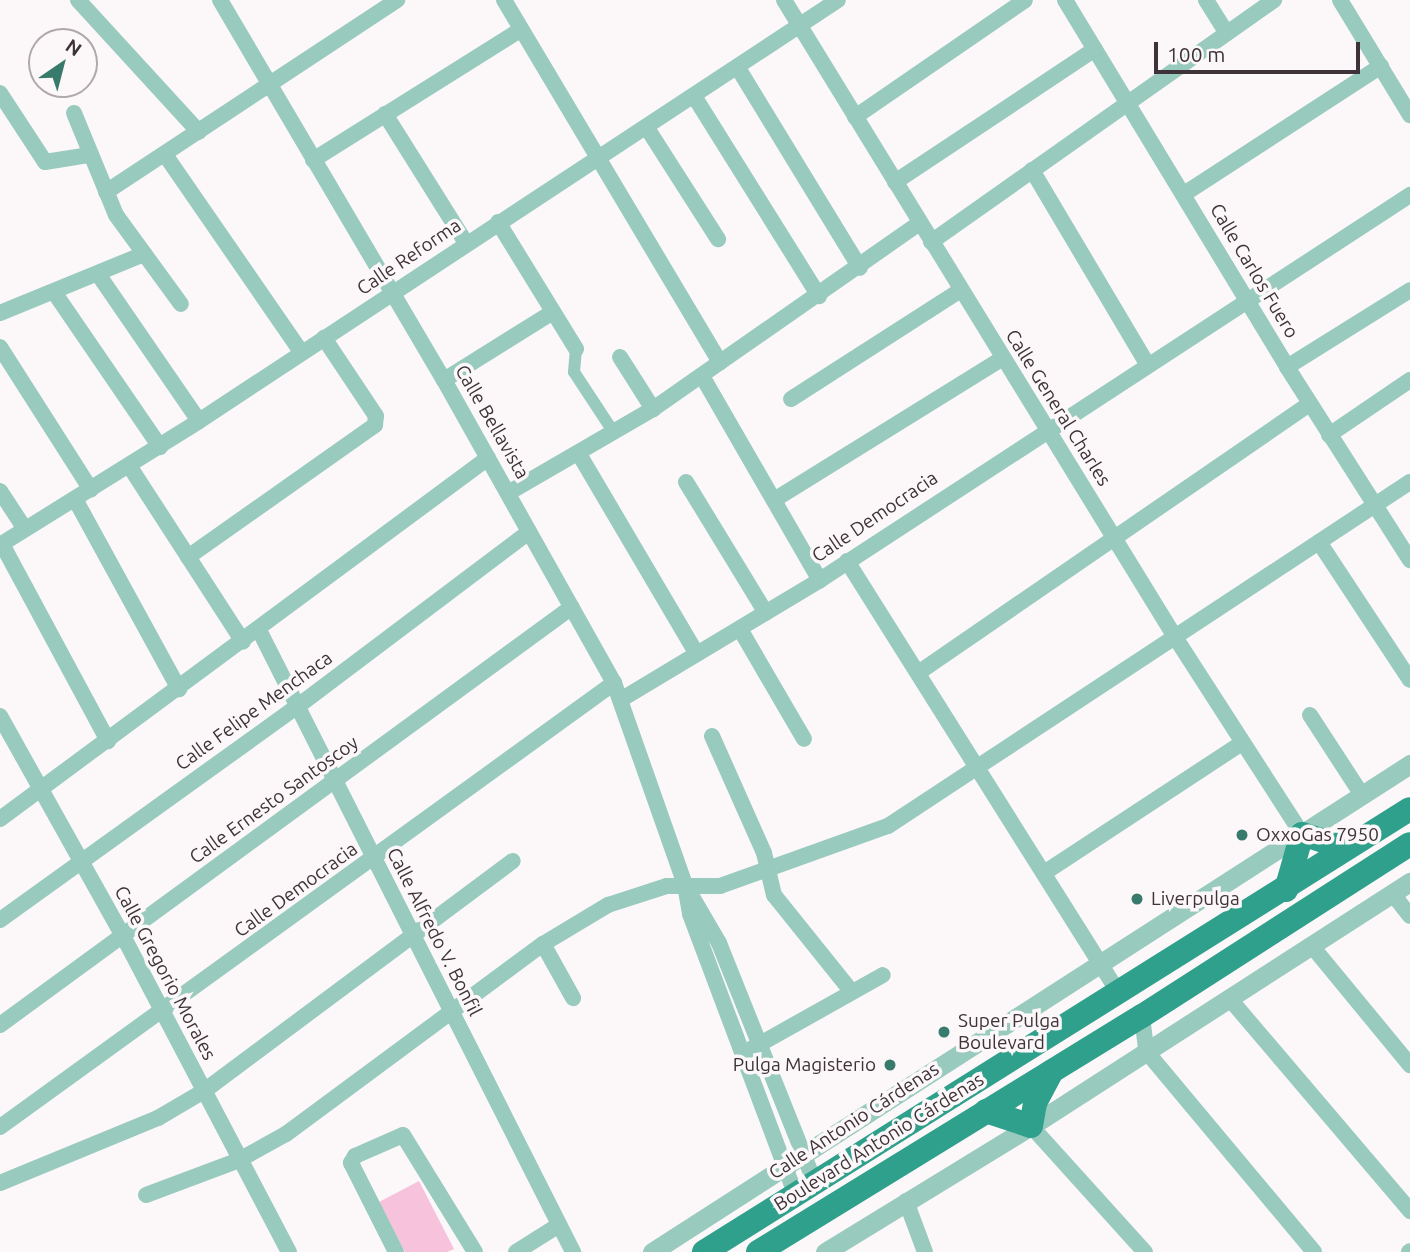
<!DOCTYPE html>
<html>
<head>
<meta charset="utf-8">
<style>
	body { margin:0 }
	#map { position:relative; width:1410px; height:1252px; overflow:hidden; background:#fcf7f9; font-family:Ubuntu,sans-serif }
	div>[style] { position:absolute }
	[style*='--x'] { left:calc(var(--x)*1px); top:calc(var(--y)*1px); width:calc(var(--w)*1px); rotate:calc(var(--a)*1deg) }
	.green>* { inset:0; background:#f7c3dc }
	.pedestrian>* { height:12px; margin:-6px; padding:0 6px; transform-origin:6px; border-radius:6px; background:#98cabd }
	.minor>* { height:16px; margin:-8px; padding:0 8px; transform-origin:8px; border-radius:8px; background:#98cabd }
	.tertiary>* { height:19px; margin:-9.5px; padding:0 9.5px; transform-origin:9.5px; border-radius:9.5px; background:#98cabd }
	.primary>* { height:24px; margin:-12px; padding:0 12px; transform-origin:12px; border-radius:12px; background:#2ea08b }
	.dots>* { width:19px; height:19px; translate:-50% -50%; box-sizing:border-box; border:4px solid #fcf7f9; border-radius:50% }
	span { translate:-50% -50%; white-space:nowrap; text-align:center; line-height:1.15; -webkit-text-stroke:7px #fcf7f9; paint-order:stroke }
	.street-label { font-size:19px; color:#3e3338 }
	.poi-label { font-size:19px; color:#3e3338 }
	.left { translate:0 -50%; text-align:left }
	.right { translate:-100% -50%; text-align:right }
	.north { position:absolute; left:28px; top:28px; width:70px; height:70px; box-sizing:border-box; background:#fcf7f9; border:2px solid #b0a9ac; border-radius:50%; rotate:35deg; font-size:19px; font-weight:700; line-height:28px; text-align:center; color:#3e3338 }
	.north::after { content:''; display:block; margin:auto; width:24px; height:32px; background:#387b6d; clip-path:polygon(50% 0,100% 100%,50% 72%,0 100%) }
	.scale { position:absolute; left:1154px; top:42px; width:206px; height:32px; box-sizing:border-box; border:4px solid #3e3338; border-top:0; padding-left:9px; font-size:21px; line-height:24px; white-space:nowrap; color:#3e3338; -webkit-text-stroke:5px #fcf7f9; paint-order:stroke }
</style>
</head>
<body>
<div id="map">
	<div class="green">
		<i style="clip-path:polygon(419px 1181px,454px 1249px,447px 1252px,405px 1252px,379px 1202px)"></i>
	</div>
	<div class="pedestrian">
		<i style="--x:576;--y:349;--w:23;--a:95"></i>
		<i style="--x:574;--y:372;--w:73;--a:56.7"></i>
	</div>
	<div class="minor">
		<i style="--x:78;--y:0;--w:179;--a:47.5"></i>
		<i style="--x:220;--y:0;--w:441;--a:59.5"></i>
		<i style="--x:444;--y:380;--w:347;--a:60.7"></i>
		<i style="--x:614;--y:683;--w:214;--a:70.6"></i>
		<i style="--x:685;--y:885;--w:29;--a:80"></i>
		<i style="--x:690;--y:914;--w:298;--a:69.4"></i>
		<i style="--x:504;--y:0;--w:422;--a:59.2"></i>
		<i style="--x:784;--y:0;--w:747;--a:58.46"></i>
		<i style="--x:1175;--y:637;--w:234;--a:57.2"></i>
		<i style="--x:1065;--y:0;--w:429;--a:58.8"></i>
		<i style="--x:1287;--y:367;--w:229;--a:57.5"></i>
		<i style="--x:1206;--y:0;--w:38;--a:58"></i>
		<i style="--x:1340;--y:0;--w:135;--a:58.7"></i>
		<i style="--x:738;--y:68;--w:234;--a:58.6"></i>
		<i style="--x:0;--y:93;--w:82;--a:56.9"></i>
		<i style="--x:45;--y:162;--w:45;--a:-9"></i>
		<i style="--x:694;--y:96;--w:236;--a:58"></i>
		<i style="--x:74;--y:113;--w:110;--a:67.6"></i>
		<i style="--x:116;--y:215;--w:110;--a:53.9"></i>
		<i style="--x:385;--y:114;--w:152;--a:57.9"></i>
		<i style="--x:855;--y:117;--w:206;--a:-34.5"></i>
		<i style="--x:647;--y:128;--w:132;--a:57.4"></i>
		<i style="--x:166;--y:156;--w:239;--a:55.4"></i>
		<i style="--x:313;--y:160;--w:244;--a:-32.1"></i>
		<i style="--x:1032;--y:170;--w:226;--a:59.3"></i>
		<i style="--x:895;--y:182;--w:240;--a:-33.6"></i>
		<i style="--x:106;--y:192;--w:349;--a:-33.4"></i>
		<i style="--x:1184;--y:194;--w:235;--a:-33"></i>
		<i style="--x:498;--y:222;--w:149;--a:58.4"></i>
		<i style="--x:931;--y:242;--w:420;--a:-35.2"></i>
		<i style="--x:98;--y:274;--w:178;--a:55.5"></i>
		<i style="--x:54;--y:292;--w:188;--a:55.6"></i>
		<i style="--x:0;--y:313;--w:156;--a:-22.3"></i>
		<i style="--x:0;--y:347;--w:169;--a:57.5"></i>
		<i style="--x:620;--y:357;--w:62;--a:57.6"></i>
		<i style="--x:1287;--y:367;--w:145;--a:-32"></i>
		<i style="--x:702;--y:376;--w:236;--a:60"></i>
		<i style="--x:444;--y:380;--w:128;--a:-32"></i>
		<i style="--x:791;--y:399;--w:202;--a:-32.7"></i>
		<i style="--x:1329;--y:435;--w:98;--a:-34.2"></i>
		<i style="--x:579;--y:454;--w:232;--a:59.5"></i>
		<i style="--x:130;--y:467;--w:208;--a:57.1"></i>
		<i style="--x:686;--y:482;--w:153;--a:58.6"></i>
		<i style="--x:0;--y:491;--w:45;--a:56.7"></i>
		<i style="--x:508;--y:493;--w:168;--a:-30.1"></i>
		<i style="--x:653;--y:409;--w:325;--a:-34.9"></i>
		<i style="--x:75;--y:499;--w:217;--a:61.3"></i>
		<i style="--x:774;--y:500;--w:269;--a:-31.8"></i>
		<i style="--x:1319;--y:542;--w:165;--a:56.6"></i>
		<i style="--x:2;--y:544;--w:224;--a:61.7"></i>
		<i style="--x:0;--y:545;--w:234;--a:-31.9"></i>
		<i style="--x:199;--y:421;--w:765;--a:-33.38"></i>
		<i style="--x:188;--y:557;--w:229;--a:-35.2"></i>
		<i style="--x:375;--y:425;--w:9;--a:-84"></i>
		<i style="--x:376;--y:416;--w:94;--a:-123.7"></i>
		<i style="--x:847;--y:561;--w:513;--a:57.83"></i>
		<i style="--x:740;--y:629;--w:127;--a:59.8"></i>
		<i style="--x:259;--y:630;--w:697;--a:63.21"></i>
		<i style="--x:918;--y:673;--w:475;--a:-34.5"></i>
		<i style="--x:622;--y:699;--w:231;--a:-31"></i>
		<i style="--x:820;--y:580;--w:705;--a:-33.13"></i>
		<i style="--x:1310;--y:715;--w:95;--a:57"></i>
		<i style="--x:0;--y:716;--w:252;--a:60.8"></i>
		<i style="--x:123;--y:936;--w:357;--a:62.3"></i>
		<i style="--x:712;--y:736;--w:128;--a:66"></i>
		<i style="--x:764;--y:853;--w:43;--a:76.6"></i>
		<i style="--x:774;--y:895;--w:124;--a:51.2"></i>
		<i style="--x:0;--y:819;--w:607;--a:-36.49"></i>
		<i style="--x:1044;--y:873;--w:237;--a:-33.3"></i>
		<i style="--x:687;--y:888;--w:64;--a:59.8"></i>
		<i style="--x:719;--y:943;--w:256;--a:68.2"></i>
		<i style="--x:1392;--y:893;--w:29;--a:52"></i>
		<i style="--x:0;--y:920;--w:367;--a:-35.7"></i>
		<i style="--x:298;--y:706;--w:289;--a:-37"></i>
		<i style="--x:543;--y:944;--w:62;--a:60.9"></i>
		<i style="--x:1311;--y:945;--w:156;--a:50.5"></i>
		<i style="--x:1229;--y:998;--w:280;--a:49.6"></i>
		<i style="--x:1142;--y:1016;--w:35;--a:83"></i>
		<i style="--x:1146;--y:1051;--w:262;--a:50.1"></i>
		<i style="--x:0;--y:1025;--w:708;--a:-36.16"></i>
		<i style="--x:751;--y:1049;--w:151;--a:-29.3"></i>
		<i style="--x:1031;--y:1126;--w:170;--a:47.9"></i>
		<i style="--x:0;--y:1127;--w:758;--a:-35.87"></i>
		<i style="--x:0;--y:1183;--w:171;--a:-22.4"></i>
		<i style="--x:158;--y:1118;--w:53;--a:-30.4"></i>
		<i style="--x:204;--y:1091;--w:385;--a:-36.7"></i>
		<i style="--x:146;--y:1195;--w:99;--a:-20.6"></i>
		<i style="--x:239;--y:1160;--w:54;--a:-29"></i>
		<i style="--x:286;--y:1134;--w:320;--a:-36.5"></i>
		<i style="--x:543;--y:944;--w:76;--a:-31"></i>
		<i style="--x:608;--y:905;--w:62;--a:-17.9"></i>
		<i style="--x:667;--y:886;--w:53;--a:0"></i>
		<i style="--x:720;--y:886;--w:178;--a:-19.7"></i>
		<i style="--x:888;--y:826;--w:625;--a:-33.39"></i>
		<i style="--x:906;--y:1201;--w:54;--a:69.6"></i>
		<i style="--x:396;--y:1252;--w:100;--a:-116.8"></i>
		<i style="--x:351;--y:1163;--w:8;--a:-60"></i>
		<i style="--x:355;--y:1156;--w:52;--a:-23.6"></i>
		<i style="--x:403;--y:1135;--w:137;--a:58.4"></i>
		<i style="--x:516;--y:1252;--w:51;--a:-32.1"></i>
		<i style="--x:1409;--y:1252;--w:1;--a:-45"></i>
	</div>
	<div class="tertiary">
		<i style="--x:652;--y:1252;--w:902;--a:-32.77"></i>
		<i style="--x:825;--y:1252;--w:241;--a:-31.5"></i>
		<i style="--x:1031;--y:1126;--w:451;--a:-32.8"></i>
	</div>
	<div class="primary">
		<i style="--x:1286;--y:890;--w:58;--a:-74.1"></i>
		<i style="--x:1302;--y:834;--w:26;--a:18"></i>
		<i style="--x:1327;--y:842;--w:29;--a:0"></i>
		<i style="--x:986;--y:1111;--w:47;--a:18.4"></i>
		<i style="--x:1031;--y:1126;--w:23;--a:-80"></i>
		<i style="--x:1035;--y:1103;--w:36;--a:-62"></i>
		<i style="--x:704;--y:1252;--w:833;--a:-32.11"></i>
		<i style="--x:758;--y:1252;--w:451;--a:-31.6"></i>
		<i style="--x:1142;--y:1016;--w:318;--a:-32.7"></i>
	</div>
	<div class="dots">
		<i style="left:1242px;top:835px;background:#387b6d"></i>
		<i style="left:1137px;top:899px;background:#387b6d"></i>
		<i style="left:944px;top:1032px;background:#387b6d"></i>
		<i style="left:890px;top:1065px;background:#387b6d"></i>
	</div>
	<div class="street-label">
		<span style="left:409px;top:257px;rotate:-34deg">Calle Reforma</span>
		<span style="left:1254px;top:271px;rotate:59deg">Calle Carlos Fuero</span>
		<span style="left:1058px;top:408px;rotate:58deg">Calle General Charles</span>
		<span style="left:492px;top:422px;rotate:60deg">Calle Bellavista</span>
		<span style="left:875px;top:517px;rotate:-34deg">Calle Democracia</span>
		<span style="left:254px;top:711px;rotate:-36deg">Calle Felipe Menchaca</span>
		<span style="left:274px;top:800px;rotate:-36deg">Calle Ernesto Santoscoy</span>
		<span style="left:296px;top:890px;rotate:-36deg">Calle Democracia</span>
		<span style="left:434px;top:932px;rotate:63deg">Calle Alfredo V. Bonfil</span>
		<span style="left:165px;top:973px;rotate:62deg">Calle Gregorio Morales</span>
		<span style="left:854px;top:1121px;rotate:-33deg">Calle Antonio Cárdenas</span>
		<span style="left:879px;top:1142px;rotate:-32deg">Boulevard Antonio Cárdenas</span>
	</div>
	<div class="poi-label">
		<span class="left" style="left:1256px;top:835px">OxxoGas 7950</span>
		<span class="left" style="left:1151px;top:899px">Liverpulga</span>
		<span class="left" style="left:958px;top:1032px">Super Pulga<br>Boulevard</span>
		<span class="right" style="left:876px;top:1065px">Pulga Magisterio</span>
	</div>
	<div class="north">N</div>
	<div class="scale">100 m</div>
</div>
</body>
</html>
